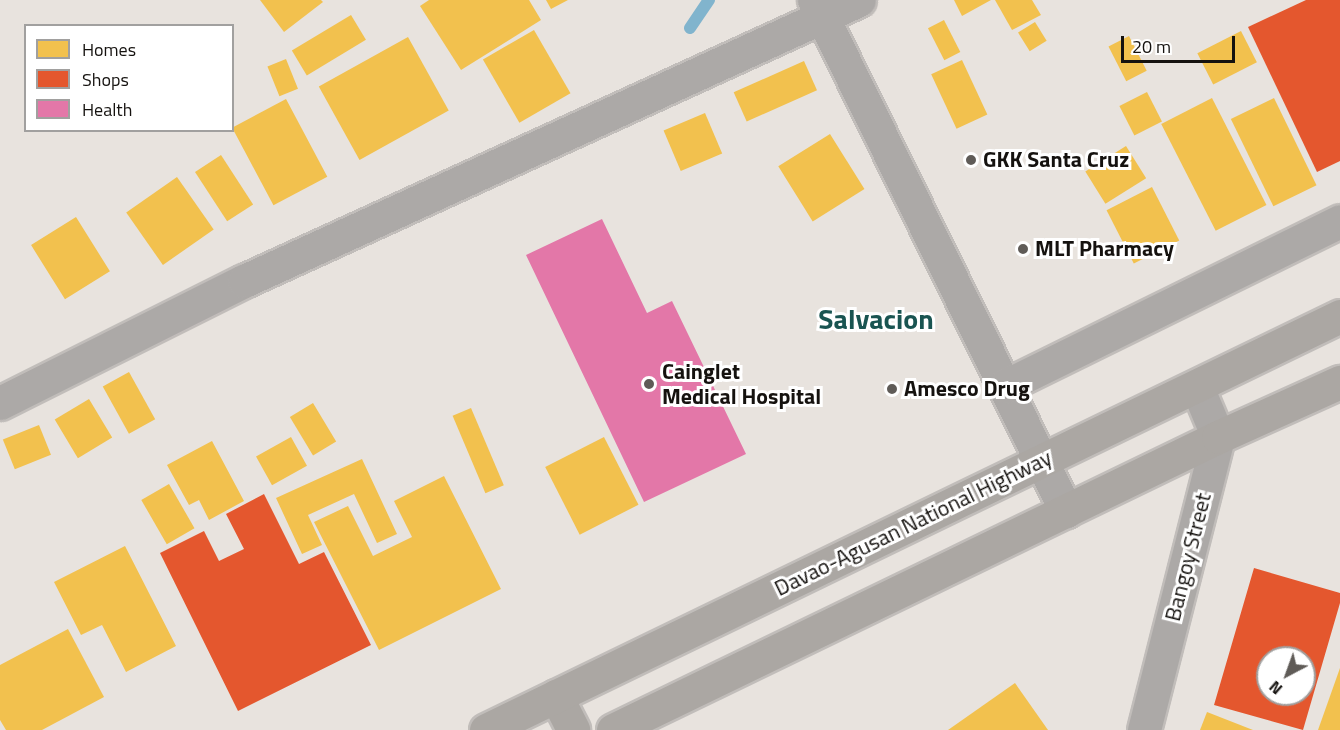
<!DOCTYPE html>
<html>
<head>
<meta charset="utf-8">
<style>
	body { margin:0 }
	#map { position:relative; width:1340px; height:730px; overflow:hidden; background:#e8e3de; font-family:"Titillium Web",sans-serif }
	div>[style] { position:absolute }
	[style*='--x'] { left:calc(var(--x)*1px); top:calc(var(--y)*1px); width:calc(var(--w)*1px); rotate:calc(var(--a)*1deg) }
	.homes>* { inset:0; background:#f2c14e; transform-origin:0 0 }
	.shops>* { inset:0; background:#e4572e }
	.health>* { inset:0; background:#e377a8 }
	.stream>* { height:12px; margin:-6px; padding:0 6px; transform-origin:6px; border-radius:6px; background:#81b4cd }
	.roads { filter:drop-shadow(2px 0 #c1bdba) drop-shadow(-2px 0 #c1bdba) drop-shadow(0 2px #c1bdba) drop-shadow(0 -2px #c1bdba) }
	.minor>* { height:33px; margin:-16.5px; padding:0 16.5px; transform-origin:16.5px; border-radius:16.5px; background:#aca9a7 }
	.highway>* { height:33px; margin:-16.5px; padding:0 16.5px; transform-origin:16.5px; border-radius:16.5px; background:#aba7a3 }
	.dots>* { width:16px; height:16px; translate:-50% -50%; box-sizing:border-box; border:3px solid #fff; border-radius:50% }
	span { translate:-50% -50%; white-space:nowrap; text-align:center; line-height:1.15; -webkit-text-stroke:6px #fff; paint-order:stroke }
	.poi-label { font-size:22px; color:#15120f; font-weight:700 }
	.left { translate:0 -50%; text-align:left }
	.street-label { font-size:22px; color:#15120f }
	.district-label { font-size:28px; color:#195451; font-weight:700 }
	.legend { position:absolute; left:24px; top:24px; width:210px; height:108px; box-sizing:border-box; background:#fff; border:2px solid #a1a09f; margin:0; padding:8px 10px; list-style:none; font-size:18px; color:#15120f }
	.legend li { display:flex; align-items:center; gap:12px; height:30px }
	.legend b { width:30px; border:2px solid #a1a09f }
	.north { position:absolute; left:1256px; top:646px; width:60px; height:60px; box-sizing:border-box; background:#fff; border:2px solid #a1a09f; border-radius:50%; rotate:221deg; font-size:16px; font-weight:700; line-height:24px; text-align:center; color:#15120f }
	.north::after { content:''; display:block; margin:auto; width:21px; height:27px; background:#5f5b57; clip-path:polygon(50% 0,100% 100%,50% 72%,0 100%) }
	.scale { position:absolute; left:1121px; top:36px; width:114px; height:27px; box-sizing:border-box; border:3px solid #15120f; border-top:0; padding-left:8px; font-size:18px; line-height:21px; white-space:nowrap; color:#15120f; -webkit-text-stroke:4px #fff; paint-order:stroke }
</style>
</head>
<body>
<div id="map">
	<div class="homes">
		<i style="clip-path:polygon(260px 0,321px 0,323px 2px,284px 32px)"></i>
		<i style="clip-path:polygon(429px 0,529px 0,541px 20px,461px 70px,420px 6px)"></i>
		<i style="clip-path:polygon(546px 0,568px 0,551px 9px)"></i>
		<i style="clip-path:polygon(954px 0,991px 0,962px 16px)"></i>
		<i style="clip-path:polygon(995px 0,1032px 0,1041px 15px,1012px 30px)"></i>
		<i style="left:351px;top:15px;width:29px;height:69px;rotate:59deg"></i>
		<i style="left:944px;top:20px;width:36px;height:18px;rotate:63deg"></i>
		<i style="left:1035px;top:22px;width:22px;height:20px;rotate:58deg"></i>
		<i style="left:534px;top:30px;width:73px;height:59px;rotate:60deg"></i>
		<i style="left:1241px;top:31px;width:35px;height:49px;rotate:63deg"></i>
		<i style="left:1129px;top:36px;width:39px;height:23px;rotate:63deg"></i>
		<i style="left:408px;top:37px;width:84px;height:102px;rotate:61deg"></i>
		<i style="left:286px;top:59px;width:32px;height:20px;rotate:68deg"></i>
		<i style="left:962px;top:60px;width:60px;height:34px;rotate:65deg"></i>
		<i style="left:804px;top:61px;width:32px;height:77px;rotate:66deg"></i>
		<i style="left:1147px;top:92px;width:33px;height:31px;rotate:63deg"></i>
		<i style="left:1212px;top:98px;width:120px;height:57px;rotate:63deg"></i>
		<i style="left:1274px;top:98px;width:97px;height:48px;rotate:64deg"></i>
		<i style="left:286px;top:99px;width:88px;height:61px;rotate:62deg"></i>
		<i style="left:705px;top:113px;width:44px;height:45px;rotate:67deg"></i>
		<i style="left:830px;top:134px;width:65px;height:61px;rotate:58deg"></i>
		<i style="left:1126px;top:146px;width:38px;height:48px;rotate:58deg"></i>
		<i style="left:221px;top:155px;width:59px;height:31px;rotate:57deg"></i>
		<i style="left:177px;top:177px;width:64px;height:62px;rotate:55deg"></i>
		<i style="left:1152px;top:187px;width:60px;height:51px;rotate:63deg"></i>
		<i style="left:76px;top:217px;width:64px;height:53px;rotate:58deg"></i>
		<i style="left:129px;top:372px;width:54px;height:30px;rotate:61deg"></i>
		<i style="left:89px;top:399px;width:45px;height:40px;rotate:59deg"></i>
		<i style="left:313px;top:403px;width:45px;height:27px;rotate:59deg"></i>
		<i style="left:471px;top:408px;width:84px;height:20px;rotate:67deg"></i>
		<i style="left:39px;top:425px;width:32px;height:39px;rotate:68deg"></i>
		<i style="left:291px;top:437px;width:33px;height:40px;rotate:61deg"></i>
		<i style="left:604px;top:437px;width:76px;height:66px;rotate:63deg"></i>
		<i style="clip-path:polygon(212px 441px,244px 501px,209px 520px,199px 500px,189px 505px,167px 465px)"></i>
		<i style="clip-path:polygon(362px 459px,397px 534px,377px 543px,354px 494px,308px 515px,322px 545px,302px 554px,276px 498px)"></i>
		<i style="clip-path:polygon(444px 476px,501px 589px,379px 650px,314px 522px,348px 506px,373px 556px,412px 537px,394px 501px)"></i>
		<i style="left:169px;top:484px;width:51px;height:32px;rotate:60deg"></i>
		<i style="clip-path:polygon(125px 546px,176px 646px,126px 672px,102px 625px,81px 635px,54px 582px)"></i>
		<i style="clip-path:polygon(68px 629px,104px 697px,42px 730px,6px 730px,0 720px,0 665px)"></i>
		<i style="clip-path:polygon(1340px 668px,1340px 730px,1318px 730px)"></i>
		<i style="clip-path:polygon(1015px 683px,1048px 730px,948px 730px)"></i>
		<i style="clip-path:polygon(1207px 712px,1253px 730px,1200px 730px)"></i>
	</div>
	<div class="shops">
		<i style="clip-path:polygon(1306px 0,1340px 0,1340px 161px,1317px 172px,1248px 27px)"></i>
		<i style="clip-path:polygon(264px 494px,299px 564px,324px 552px,371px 645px,238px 711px,160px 553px,204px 531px,219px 561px,244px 549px,226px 514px)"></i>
		<i style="clip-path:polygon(evenodd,1254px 568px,1340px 593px,1340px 603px,1303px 730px,1214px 705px,1254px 568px,1268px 658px,1304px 658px,1304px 694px,1268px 694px,1268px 658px)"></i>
	</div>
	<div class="health">
		<i style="clip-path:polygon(602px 219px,647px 313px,672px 301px,746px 454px,644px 502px,526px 255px)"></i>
	</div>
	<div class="stream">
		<i style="--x:690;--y:28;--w:34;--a:-56"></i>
	</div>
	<div class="roads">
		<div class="minor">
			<i style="--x:814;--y:0;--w:570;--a:63.75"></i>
			<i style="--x:1005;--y:386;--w:373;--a:-26.2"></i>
			<i style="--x:0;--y:403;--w:273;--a:-26.6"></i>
			<i style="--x:244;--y:281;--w:676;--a:-24.56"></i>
			<i style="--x:1144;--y:730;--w:302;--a:-75.8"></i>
			<i style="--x:1218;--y:437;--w:54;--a:-112.8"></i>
		</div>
		<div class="highway">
			<i style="--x:556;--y:696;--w:38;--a:63"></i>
			<i style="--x:486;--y:730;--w:949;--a:-25.86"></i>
			<i style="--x:613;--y:730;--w:672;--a:-25.84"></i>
			<i style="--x:1218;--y:437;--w:134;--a:-24.3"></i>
		</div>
	</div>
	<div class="dots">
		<i style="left:971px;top:160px;background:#5f5b57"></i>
		<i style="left:1023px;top:249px;background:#5f5b57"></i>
		<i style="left:649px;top:384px;background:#5f5b57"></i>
		<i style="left:892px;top:389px;background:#5f5b57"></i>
	</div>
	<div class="poi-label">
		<span class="left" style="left:983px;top:160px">GKK Santa Cruz</span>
		<span class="left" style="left:1035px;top:249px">MLT Pharmacy</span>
		<span class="left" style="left:662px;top:384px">Cainglet<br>Medical Hospital</span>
		<span class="left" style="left:904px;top:389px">Amesco Drug</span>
	</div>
	<div class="street-label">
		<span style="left:913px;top:523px;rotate:-26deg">Davao-Agusan National Highway</span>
		<span style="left:1188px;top:557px;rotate:-76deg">Bangoy Street</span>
	</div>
	<div class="district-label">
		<span style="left:876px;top:319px">Salvacion</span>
	</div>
	<ul class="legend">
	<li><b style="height:16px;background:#f2c14e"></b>Homes</li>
	<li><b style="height:16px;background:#e4572e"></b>Shops</li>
	<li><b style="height:16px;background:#e377a8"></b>Health</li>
	</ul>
	<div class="north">N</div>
	<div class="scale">20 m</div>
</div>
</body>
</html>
